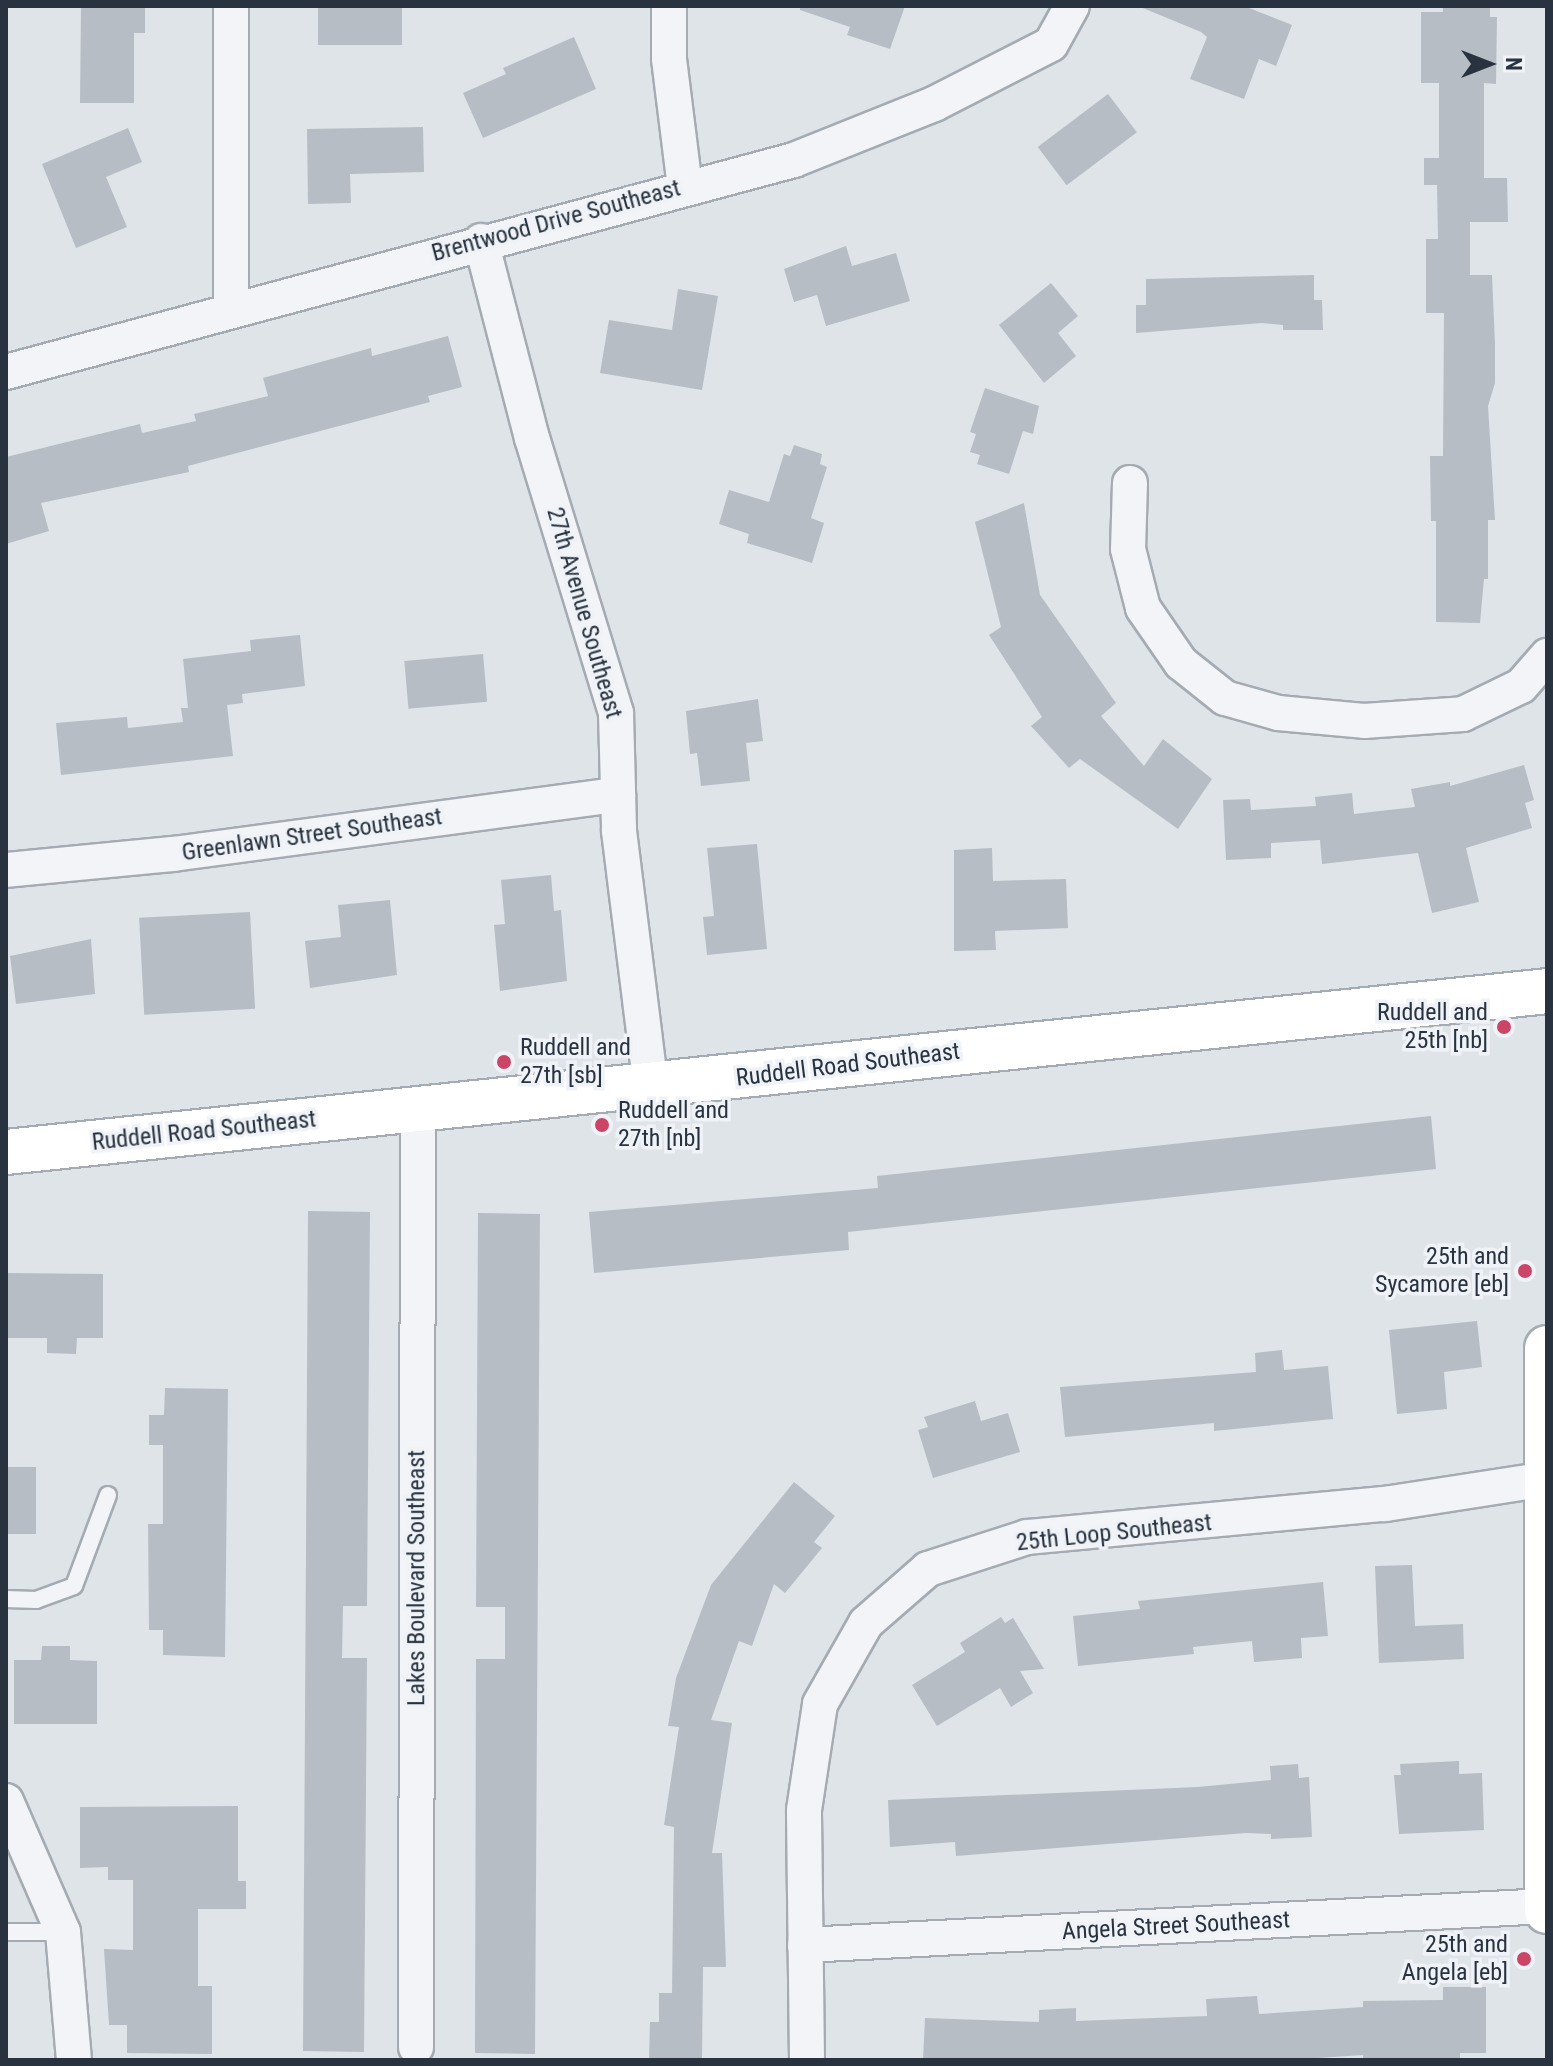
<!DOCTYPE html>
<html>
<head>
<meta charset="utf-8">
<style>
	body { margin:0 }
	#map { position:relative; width:1553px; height:2066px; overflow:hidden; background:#dfe4e8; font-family:"Roboto Condensed",sans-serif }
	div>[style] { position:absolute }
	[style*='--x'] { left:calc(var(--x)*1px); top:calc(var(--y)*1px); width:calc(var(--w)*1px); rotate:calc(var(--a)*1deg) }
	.building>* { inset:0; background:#b7bdc5; transform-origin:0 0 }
	.roads { filter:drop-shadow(2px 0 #a4abb2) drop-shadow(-2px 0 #a4abb2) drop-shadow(0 2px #a4abb2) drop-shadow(0 -2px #a4abb2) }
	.lane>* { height:16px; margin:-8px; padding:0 8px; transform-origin:8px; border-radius:8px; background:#f2f4f7 }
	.street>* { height:34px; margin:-17px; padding:0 17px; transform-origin:17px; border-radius:17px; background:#f2f4f7 }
	.secondary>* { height:44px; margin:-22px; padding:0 22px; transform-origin:22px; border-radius:22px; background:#fff }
	.dots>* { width:22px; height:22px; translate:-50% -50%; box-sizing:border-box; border:4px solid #eff2f6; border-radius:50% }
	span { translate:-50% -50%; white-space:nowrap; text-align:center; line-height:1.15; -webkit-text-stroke:7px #eff2f6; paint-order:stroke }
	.street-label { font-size:24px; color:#28333f }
	.poi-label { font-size:24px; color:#28333f }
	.right { translate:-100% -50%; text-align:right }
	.left { translate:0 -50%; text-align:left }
	.frame { position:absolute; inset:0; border:8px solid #28333f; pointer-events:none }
	.north { position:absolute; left:1449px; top:24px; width:80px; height:80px; -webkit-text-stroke:6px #eff2f6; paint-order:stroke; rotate:90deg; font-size:22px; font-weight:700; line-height:32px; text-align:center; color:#28333f }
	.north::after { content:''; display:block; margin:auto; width:28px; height:36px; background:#28333f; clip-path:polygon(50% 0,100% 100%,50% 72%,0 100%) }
</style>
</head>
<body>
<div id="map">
	<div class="building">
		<i style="clip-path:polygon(81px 6px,145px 6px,145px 33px,134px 33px,134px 103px,80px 103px)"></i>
		<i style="left:318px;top:6px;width:84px;height:39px"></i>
		<i style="clip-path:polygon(800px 6px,905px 6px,890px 49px,847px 35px,850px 27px,800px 10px)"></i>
		<i style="clip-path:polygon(1138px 6px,1244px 6px,1292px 25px,1276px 66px,1259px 59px,1244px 99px,1190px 79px,1207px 37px,1201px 32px)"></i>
		<i style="clip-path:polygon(1443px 6px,1490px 6px,1490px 17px,1497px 17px,1496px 84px,1484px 83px,1484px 178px,1507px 178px,1508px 222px,1470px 222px,1470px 275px,1492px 275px,1495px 344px,1495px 383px,1488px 406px,1495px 520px,1488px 520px,1488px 579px,1484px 579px,1480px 623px,1436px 622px,1436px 521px,1431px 521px,1430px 456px,1443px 456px,1444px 313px,1426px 313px,1426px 239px,1438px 239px,1437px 185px,1424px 185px,1424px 158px,1439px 158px,1439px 83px,1421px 83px,1421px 12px,1443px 12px)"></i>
		<i style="clip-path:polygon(574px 37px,596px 89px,483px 138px,463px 93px,506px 74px,503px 68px)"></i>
		<i style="left:1108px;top:94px;width:48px;height:88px;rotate:53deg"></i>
		<i style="clip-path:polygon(423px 127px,424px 172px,350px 174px,351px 203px,308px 204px,307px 129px)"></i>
		<i style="clip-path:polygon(128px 128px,142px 162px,106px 177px,127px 227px,76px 248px,42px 164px)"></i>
		<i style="clip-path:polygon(846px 246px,852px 266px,896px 253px,910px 301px,826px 326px,817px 295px,794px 302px,784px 269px)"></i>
		<i style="clip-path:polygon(1314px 275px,1314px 300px,1322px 300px,1323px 330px,1283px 330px,1283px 325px,1262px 323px,1136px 333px,1136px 305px,1146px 305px,1146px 279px)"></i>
		<i style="clip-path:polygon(1051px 283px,1078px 316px,1058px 333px,1076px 356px,1044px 383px,999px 325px)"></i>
		<i style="clip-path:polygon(678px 289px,718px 296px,702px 390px,600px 373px,609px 320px,672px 330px)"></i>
		<i style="clip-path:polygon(448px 336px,462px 387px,428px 396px,430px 402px,188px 466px,189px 472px,41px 503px,49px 531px,6px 544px,6px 457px,140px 424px,142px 433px,196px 421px,194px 414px,268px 396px,263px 378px,371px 348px,372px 356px)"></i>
		<i style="clip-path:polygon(985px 388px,1039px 406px,1033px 434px,1023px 431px,1009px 474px,977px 464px,980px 455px,970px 452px,976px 434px,970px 432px)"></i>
		<i style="clip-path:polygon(794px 445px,822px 454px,820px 464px,827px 467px,811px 518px,824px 523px,812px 563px,747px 543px,749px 534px,719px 524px,729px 490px,769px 502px,784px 454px,790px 456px)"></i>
		<i style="clip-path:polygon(1024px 503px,1040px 595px,1116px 703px,1101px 716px,1144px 766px,1163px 739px,1212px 779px,1178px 829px,1080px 759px,1069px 768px,1031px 726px,1042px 717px,989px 635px,1001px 627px,975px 522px)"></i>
		<i style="clip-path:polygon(300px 635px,305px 686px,242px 694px,243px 703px,227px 705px,233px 756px,61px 775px,56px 723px,127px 717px,128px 728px,183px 722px,181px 708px,188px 708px,183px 659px,251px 651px,250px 640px)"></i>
		<i style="left:483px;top:654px;width:48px;height:79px;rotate:85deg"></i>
		<i style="clip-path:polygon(758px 699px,763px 741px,746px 743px,750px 781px,701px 786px,697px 753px,690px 754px,686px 711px)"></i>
		<i style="clip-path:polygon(1524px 765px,1534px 800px,1525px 803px,1532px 828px,1466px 848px,1479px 902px,1432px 913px,1418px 853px,1322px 864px,1320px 840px,1271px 843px,1271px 858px,1226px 860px,1223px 800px,1250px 799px,1251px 810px,1316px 806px,1315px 797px,1352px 793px,1354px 814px,1415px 807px,1411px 789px,1450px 782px,1450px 786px)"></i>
		<i style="clip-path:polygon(757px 844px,767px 949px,707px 955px,703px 917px,714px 916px,707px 848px)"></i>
		<i style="clip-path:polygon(992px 848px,993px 881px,1066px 879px,1068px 928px,995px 931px,996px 950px,954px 951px,954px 850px)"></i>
		<i style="clip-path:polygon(551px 875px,554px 911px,561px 910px,567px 981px,500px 991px,494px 925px,505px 924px,501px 880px)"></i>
		<i style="clip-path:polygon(390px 900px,397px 975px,310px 988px,305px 941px,341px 937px,338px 905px)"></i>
		<i style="left:250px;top:912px;width:97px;height:111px;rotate:87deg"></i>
		<i style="clip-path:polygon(91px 939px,95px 994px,16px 1004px,10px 956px)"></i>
		<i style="clip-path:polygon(1431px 1116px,1436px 1169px,848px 1232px,849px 1250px,594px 1273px,589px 1212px,878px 1188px,877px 1176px)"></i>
		<i style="clip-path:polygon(308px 1211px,370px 1212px,367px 1606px,343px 1606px,342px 1658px,367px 1658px,364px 2052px,303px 2051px)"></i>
		<i style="clip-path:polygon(478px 1213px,540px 1214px,535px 2054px,475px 2053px,476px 1659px,505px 1659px,505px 1607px,476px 1607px)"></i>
		<i style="clip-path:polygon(6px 1273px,103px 1274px,103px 1338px,77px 1338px,76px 1354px,47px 1353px,47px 1338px,6px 1338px)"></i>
		<i style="clip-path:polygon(1477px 1321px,1482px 1367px,1444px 1372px,1447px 1409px,1397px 1414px,1389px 1330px)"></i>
		<i style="clip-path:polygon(1282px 1350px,1284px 1370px,1328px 1366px,1333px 1419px,1214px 1431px,1214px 1423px,1065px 1437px,1060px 1387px,1256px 1372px,1255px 1353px)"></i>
		<i style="clip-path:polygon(165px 1388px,228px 1389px,225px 1657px,163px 1655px,163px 1630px,149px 1630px,148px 1524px,163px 1524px,163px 1445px,149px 1445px,149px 1415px,164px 1415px)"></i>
		<i style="clip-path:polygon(975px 1401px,981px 1421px,1008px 1413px,1020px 1452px,933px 1478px,918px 1430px,928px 1427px,924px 1417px)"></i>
		<i style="left:6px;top:1467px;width:30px;height:67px"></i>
		<i style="clip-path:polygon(794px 1482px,835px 1516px,814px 1542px,822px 1548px,785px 1593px,774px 1584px,752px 1646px,739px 1641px,711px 1720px,732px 1723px,712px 1853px,722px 1853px,726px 1967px,703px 1967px,702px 2060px,649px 2060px,650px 2022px,659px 2022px,659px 1993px,672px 1993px,674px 1827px,664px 1825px,679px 1727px,668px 1726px,676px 1678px,711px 1585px)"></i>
		<i style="clip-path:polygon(1412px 1565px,1415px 1626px,1463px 1624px,1464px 1659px,1379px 1663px,1375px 1566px)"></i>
		<i style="clip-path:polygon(1323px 1582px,1328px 1636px,1301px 1638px,1302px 1658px,1254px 1662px,1252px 1641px,1193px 1647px,1194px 1654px,1078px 1666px,1073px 1616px,1140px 1609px,1138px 1601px)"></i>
		<i style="clip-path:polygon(1001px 1617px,1005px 1623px,1013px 1618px,1044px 1669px,1020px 1671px,1033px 1693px,1011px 1707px,1000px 1688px,937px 1726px,912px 1685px,965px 1652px,960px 1643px)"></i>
		<i style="clip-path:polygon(42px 1646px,70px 1646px,70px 1660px,97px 1661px,97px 1724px,14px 1724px,14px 1660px,41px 1660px)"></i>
		<i style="clip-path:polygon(1459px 1761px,1459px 1774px,1482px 1773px,1484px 1830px,1399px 1834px,1394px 1775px,1401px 1775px,1400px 1764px)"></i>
		<i style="clip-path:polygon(1298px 1764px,1299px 1778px,1309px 1777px,1312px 1837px,1271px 1839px,1271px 1834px,1246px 1833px,956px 1856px,955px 1842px,890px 1847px,888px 1800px,1198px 1787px,1271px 1780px,1270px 1766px)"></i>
		<i style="clip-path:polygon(238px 1806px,238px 1881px,246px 1881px,246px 1909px,198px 1909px,198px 1986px,212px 1986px,212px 2054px,127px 2053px,127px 2025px,109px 2025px,104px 1949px,133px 1950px,133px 1880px,108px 1880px,108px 1867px,80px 1868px,80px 1807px)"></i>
		<i style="clip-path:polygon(1443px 1987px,1486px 1987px,1486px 2053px,1460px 2053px,1460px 2060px,1363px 2060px,1363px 2055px,1288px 2060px,923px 2060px,925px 2018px,1039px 2022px,1039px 2010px,1076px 2008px,1076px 2021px,1207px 2016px,1206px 1999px,1257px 1996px,1259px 2014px,1363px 2007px,1363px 2001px,1443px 2000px)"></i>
	</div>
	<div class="roads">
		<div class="lane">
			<i style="--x:6;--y:1599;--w:30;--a:2"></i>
			<i style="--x:36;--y:1600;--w:40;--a:-20.2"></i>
			<i style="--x:74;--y:1586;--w:97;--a:-69.5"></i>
			<i style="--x:6;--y:1932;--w:57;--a:0"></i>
		</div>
		<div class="street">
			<i style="--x:669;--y:6;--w:53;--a:90"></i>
			<i style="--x:669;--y:59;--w:129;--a:82.9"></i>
			<i style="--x:481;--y:241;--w:203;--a:75.5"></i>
			<i style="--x:532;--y:438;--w:288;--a:73"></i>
			<i style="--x:616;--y:713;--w:118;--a:88.5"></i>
			<i style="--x:619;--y:831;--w:259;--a:82.9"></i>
			<i style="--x:231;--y:309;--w:303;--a:-90"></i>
			<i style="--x:6;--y:372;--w:816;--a:-15.06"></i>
			<i style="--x:794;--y:160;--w:151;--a:-21.8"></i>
			<i style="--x:934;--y:104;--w:131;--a:-27.1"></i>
			<i style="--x:1051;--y:44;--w:43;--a:-61.1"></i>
			<i style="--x:1130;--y:483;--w:66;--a:91.7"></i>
			<i style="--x:1128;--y:549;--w:61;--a:75.7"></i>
			<i style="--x:1143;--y:608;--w:67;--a:55.4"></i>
			<i style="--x:1181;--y:663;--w:56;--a:38.5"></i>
			<i style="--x:1225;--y:698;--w:55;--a:15.8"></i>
			<i style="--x:1278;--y:713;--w:86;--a:5.3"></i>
			<i style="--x:1364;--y:721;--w:99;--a:-4"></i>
			<i style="--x:1463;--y:714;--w:64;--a:-25.8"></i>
			<i style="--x:1521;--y:686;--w:40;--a:-49"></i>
			<i style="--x:6;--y:870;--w:168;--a:-5.5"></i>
			<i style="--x:173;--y:854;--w:449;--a:-7.6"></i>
			<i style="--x:6;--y:1801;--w:143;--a:66.5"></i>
			<i style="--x:63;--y:1932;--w:128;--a:85.1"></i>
			<i style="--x:805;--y:1945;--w:743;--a:-3.01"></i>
			<i style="--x:416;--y:2047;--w:938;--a:-89.88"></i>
			<i style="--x:807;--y:2060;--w:250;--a:-90.7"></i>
			<i style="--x:804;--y:1810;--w:107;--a:-81.4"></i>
			<i style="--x:820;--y:1704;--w:93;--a:-60.4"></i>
			<i style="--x:866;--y:1623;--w:82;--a:-41.1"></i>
			<i style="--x:928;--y:1569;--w:104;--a:-17.9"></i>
			<i style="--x:1027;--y:1537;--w:360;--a:-5.3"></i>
			<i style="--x:1385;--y:1504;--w:163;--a:-8.8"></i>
		</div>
		<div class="secondary">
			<i style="--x:6;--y:1152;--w:1549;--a:-5.96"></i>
			<i style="--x:1547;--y:1348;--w:563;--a:90"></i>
		</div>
	</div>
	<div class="dots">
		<i style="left:1504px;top:1027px;background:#cb4666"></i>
		<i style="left:504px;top:1062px;background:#cb4666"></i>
		<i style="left:602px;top:1125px;background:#cb4666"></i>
		<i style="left:1525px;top:1271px;background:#cb4666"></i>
		<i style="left:1524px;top:1959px;background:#cb4666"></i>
	</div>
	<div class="street-label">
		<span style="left:556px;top:221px;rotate:-15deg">Brentwood Drive Southeast</span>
		<span style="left:584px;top:613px;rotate:74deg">27th Avenue Southeast</span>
		<span style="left:312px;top:835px;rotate:-8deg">Greenlawn Street Southeast</span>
		<span style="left:848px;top:1065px;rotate:-7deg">Ruddell Road Southeast</span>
		<span style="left:204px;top:1131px;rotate:-6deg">Ruddell Road Southeast</span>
		<span style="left:1114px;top:1533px;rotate:-6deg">25th Loop Southeast</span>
		<span style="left:417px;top:1578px;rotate:-90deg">Lakes Boulevard Southeast</span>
		<span style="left:1176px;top:1926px;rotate:-3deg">Angela Street Southeast</span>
	</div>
	<div class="poi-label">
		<span class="right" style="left:1488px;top:1027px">Ruddell and<br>25th [nb]</span>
		<span class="left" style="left:520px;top:1062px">Ruddell and<br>27th [sb]</span>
		<span class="left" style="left:618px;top:1125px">Ruddell and<br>27th [nb]</span>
		<span class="right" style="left:1509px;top:1271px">25th and<br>Sycamore [eb]</span>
		<span class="right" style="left:1508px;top:1959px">25th and<br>Angela [eb]</span>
	</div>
	<div class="frame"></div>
	<div class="north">N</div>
</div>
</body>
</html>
